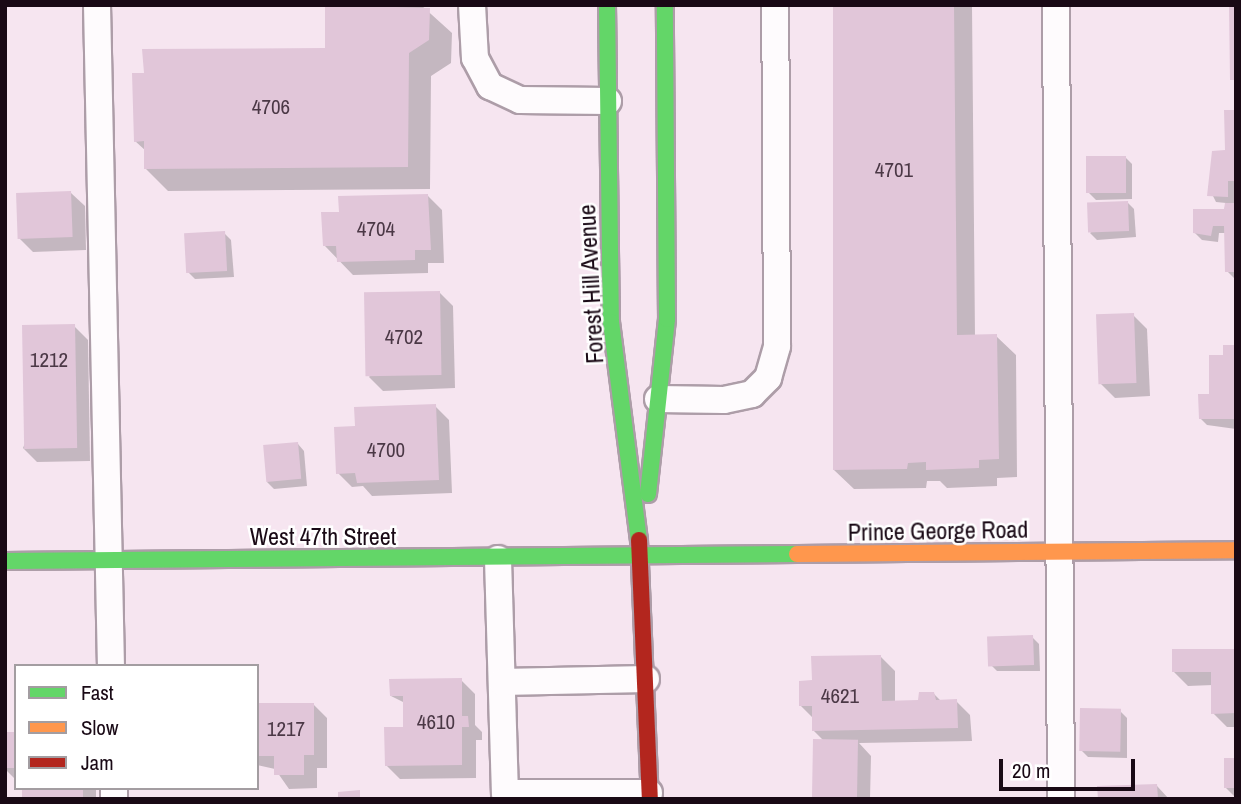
<!DOCTYPE html>
<html>
<head>
<meta charset="utf-8">
<style>
	body { margin:0 }
	#map { position:relative; width:1241px; height:804px; overflow:hidden; background:#f6e5f0; font-family:"Archivo Narrow",sans-serif }
	div>[style] { position:absolute }
	[style*='--x'] { left:calc(var(--x)*1px); top:calc(var(--y)*1px); width:calc(var(--w)*1px); rotate:calc(var(--a)*1deg) }
	.shadow>* { inset:0; background:#0003; transform-origin:0 0 }
	.building>* { inset:0; background:#e1c6d9; transform-origin:0 0 }
	.roads { filter:drop-shadow(2px 0 #ad9da8) drop-shadow(-2px 0 #ad9da8) drop-shadow(0 2px #ad9da8) drop-shadow(0 -2px #ad9da8) }
	.lane>* { height:26px; margin:-13px; padding:0 13px; transform-origin:13px; border-radius:13px; background:#fefbfd }
	.fast>* { height:16px; margin:-8px; padding:0 8px; transform-origin:8px; border-radius:8px; background:#63d668 }
	.slow>* { height:16px; margin:-8px; padding:0 8px; transform-origin:8px; border-radius:8px; background:#ff974d }
	.jam>* { height:16px; margin:-8px; padding:0 8px; transform-origin:8px; border-radius:8px; background:#b3261e }
	span { translate:-50% -50%; white-space:nowrap; text-align:center; line-height:1.15; -webkit-text-stroke:5px #fff; paint-order:stroke }
	.number-label { font-size:21px; color:#4b3846 }
	.number-label span { -webkit-text-stroke-width:0 }
	.street-label { font-size:24px; color:#190915 }
	.frame { position:absolute; inset:0; border:7px solid #190915; pointer-events:none }
	.legend { position:absolute; left:14px; top:664px; width:245px; height:126px; box-sizing:border-box; background:#fff; border:2px solid #a39da1; margin:0; padding:9px 12px; list-style:none; font-size:21px; color:#190915 }
	.legend li { display:flex; align-items:center; gap:14px; height:35px }
	.legend b { width:35px; border:2px solid #a39da1 }
	.scale { position:absolute; left:999px; top:759px; width:136px; height:32px; box-sizing:border-box; border:4px solid #190915; border-top:0; padding-left:9px; font-size:21px; line-height:24px; white-space:nowrap; color:#190915; -webkit-text-stroke:5px #fff; paint-order:stroke }
</style>
</head>
<body>
<div id="map">
	<div class="shadow">
		<i style="clip-path:polygon(327px 5px,421px 5px,452px 33px,451px 63px,431px 76px,430px 189px,168px 191px,145px 168px,146px 151px,135px 141px,327px 50px)"></i>
		<i style="clip-path:polygon(835px 5px,972px 5px,975px 336px,996px 336px,1016px 355px,1017px 477px,997px 478px,997px 486px,947px 488px,940px 481px,927px 481px,926px 488px,854px 489px,834px 470px)"></i>
		<i style="clip-path:polygon(1236px 112px,1234px 205px,1236px 280px,1227px 271px,1226px 233px,1219px 233px,1218px 242px,1202px 240px,1195px 233px,1224px 211px,1226px 203px,1216px 202px,1208px 186px,1218px 185px)"></i>
		<i style="clip-path:polygon(1125px 157px,1132px 164px,1132px 199px,1096px 200px,1089px 193px)"></i>
		<i style="clip-path:polygon(71px 193px,85px 206px,86px 250px,33px 252px,19px 238px)"></i>
		<i style="clip-path:polygon(428px 196px,442px 210px,444px 263px,428px 263px,428px 273px,353px 275px,325px 246px,341px 214px)"></i>
		<i style="clip-path:polygon(1127px 202px,1134px 209px,1136px 237px,1097px 240px,1090px 233px)"></i>
		<i style="clip-path:polygon(224px 233px,231px 240px,234px 277px,195px 279px,188px 272px)"></i>
		<i style="clip-path:polygon(439px 292px,453px 306px,455px 388px,383px 391px,369px 377px)"></i>
		<i style="clip-path:polygon(1133px 315px,1147px 329px,1150px 396px,1115px 398px,1101px 384px)"></i>
		<i style="clip-path:polygon(74px 326px,88px 340px,90px 461px,37px 462px,23px 448px)"></i>
		<i style="clip-path:polygon(1236px 347px,1236px 429px,1207px 425px,1200px 418px,1225px 357px)"></i>
		<i style="clip-path:polygon(435px 406px,449px 420px,452px 493px,372px 496px,363px 486px,352px 487px,338px 473px)"></i>
		<i style="clip-path:polygon(298px 444px,304px 451px,307px 486px,274px 489px,267px 482px)"></i>
		<i style="clip-path:polygon(1032px 637px,1039px 644px,1040px 671px,997px 671px,990px 664px)"></i>
		<i style="clip-path:polygon(1236px 650px,1236px 727px,1227px 727px,1213px 713px,1213px 685px,1188px 686px,1174px 672px)"></i>
		<i style="clip-path:polygon(881px 657px,895px 671px,895px 702px,920px 702px,934px 694px,941px 701px,956px 701px,970px 715px,972px 741px,859px 743px,871px 756px,870px 799px,815px 799px,824px 741px,813px 730px,814px 719px,801px 706px,813px 682px)"></i>
		<i style="clip-path:polygon(461px 680px,475px 694px,475px 725px,482px 732px,482px 740px,476px 740px,476px 778px,400px 779px,386px 765px,405px 729px,405px 703px,391px 696px)"></i>
		<i style="clip-path:polygon(313px 704px,327px 718px,327px 768px,317px 768px,317px 788px,289px 789px,275px 769px,257px 765px,257px 705px)"></i>
		<i style="clip-path:polygon(1120px 711px,1127px 718px,1127px 758px,1088px 757px,1081px 750px)"></i>
		<i style="clip-path:polygon(16px 734px,16px 780px,5px 769px,5px 735px)"></i>
		<i style="clip-path:polygon(1236px 759px,1236px 798px,1225px 787px)"></i>
		<i style="clip-path:polygon(1157px 786px,1169px 799px,1099px 799px)"></i>
		<i style="left:24px;top:788px;width:72px;height:11px"></i>
	</div>
	<div class="building">
		<i style="clip-path:polygon(325px 5px,430px 8px,429px 40px,409px 53px,408px 167px,144px 169px,144px 141px,134px 142px,132px 73px,144px 73px,142px 49px,325px 48px)"></i>
		<i style="clip-path:polygon(833px 5px,954px 5px,957px 335px,997px 334px,999px 459px,979px 460px,979px 468px,926px 470px,926px 462px,908px 463px,907px 469px,833px 470px)"></i>
		<i style="clip-path:polygon(1229px 5px,1236px 5px,1236px 80px,1230px 80px)"></i>
		<i style="clip-path:polygon(1224px 110px,1236px 110px,1236px 181px,1228px 181px,1228px 197px,1207px 196px,1212px 151px,1225px 150px)"></i>
		<i style="left:1086px;top:156px;width:40px;height:37px"></i>
		<i style="left:71px;top:191px;width:46px;height:55px;rotate:88deg"></i>
		<i style="clip-path:polygon(428px 194px,431px 250px,415px 250px,415px 260px,337px 262px,336px 246px,323px 246px,321px 212px,339px 212px,338px 196px)"></i>
		<i style="left:1128px;top:201px;width:30px;height:41px;rotate:88deg"></i>
		<i style="clip-path:polygon(1225px 203px,1236px 203px,1236px 272px,1225px 272px,1224px 226px,1213px 226px,1211px 236px,1193px 233px,1193px 209px,1224px 209px)"></i>
		<i style="left:225px;top:231px;width:40px;height:41px;rotate:87deg"></i>
		<i style="left:440px;top:291px;width:84px;height:76px;rotate:89deg"></i>
		<i style="left:1134px;top:313px;width:70px;height:38px;rotate:88deg"></i>
		<i style="left:75px;top:324px;width:124px;height:53px;rotate:89deg"></i>
		<i style="clip-path:polygon(1223px 345px,1236px 345px,1236px 419px,1199px 419px,1198px 394px,1209px 394px,1209px 355px,1223px 355px)"></i>
		<i style="clip-path:polygon(436px 404px,439px 480px,357px 483px,355px 473px,336px 474px,334px 427px,355px 426px,354px 407px)"></i>
		<i style="left:298px;top:442px;width:37px;height:35px;rotate:85deg"></i>
		<i style="left:1033px;top:635px;width:30px;height:46px;rotate:88deg"></i>
		<i style="clip-path:polygon(1172px 649px,1236px 649px,1236px 713px,1211px 714px,1211px 672px,1172px 672px)"></i>
		<i style="clip-path:polygon(881px 655px,882px 701px,918px 700px,919px 692px,934px 692px,936px 700px,957px 699px,958px 728px,812px 731px,812px 706px,799px 706px,799px 681px,812px 680px,811px 656px)"></i>
		<i style="clip-path:polygon(462px 678px,462px 716px,468px 716px,469px 727px,462px 727px,462px 765px,385px 766px,384px 727px,403px 727px,403px 696px,390px 696px,389px 679px)"></i>
		<i style="clip-path:polygon(257px 703px,314px 703px,314px 755px,304px 755px,304px 775px,274px 775px,274px 756px,257px 756px)"></i>
		<i style="left:1080px;top:708px;width:41px;height:43px;rotate:1deg"></i>
		<i style="left:16px;top:732px;width:36px;height:11px;rotate:90deg"></i>
		<i style="left:813px;top:739px;width:45px;height:60px;rotate:1deg"></i>
		<i style="left:1224px;top:758px;width:12px;height:30px"></i>
		<i style="clip-path:polygon(1157px 784px,1158px 799px,1098px 799px,1097px 786px)"></i>
		<i style="left:22px;top:788px;width:61px;height:11px"></i>
		<i style="clip-path:polygon(360px 790px,360px 799px,338px 799px,338px 792px)"></i>
	</div>
	<div class="roads">
		<div class="lane">
			<i style="--x:97;--y:5;--w:661;--a:88.79"></i>
			<i style="--x:472;--y:5;--w:53;--a:86.8"></i>
			<i style="--x:475;--y:58;--w:32;--a:62"></i>
			<i style="--x:490;--y:86;--w:33;--a:25"></i>
			<i style="--x:520;--y:100;--w:88;--a:0.7"></i>
			<i style="--x:1056;--y:5;--w:794;--a:89.64"></i>
			<i style="--x:658;--y:399;--w:66;--a:0.9"></i>
			<i style="--x:724;--y:400;--w:29;--a:-12"></i>
			<i style="--x:752;--y:394;--w:23;--a:-45"></i>
			<i style="--x:768;--y:378;--w:33;--a:-74"></i>
			<i style="--x:777;--y:346;--w:341;--a:-90.3"></i>
			<i style="--x:498;--y:559;--w:234;--a:88.3"></i>
			<i style="--x:505;--y:793;--w:144;--a:0"></i>
			<i style="--x:502;--y:682;--w:144;--a:-1.2"></i>
			<i style="--x:114;--y:788;--w:11;--a:90"></i>
		</div>
		<div class="fast">
			<i style="--x:607;--y:5;--w:317;--a:89.3"></i>
			<i style="--x:611;--y:322;--w:220;--a:82.7"></i>
			<i style="--x:648;--y:494;--w:176;--a:-83.8"></i>
			<i style="--x:667;--y:319;--w:314;--a:-90.4"></i>
			<i style="--x:5;--y:561;--w:792;--a:-0.51"></i>
		</div>
		<div class="slow">
			<i style="--x:797;--y:554;--w:439;--a:-0.5"></i>
		</div>
		<div class="jam">
			<i style="--x:639;--y:540;--w:259;--a:87.6"></i>
		</div>
	</div>
	<div class="number-label">
		<span style="left:271px;top:107px">4706</span>
		<span style="left:894px;top:170px">4701</span>
		<span style="left:376px;top:229px">4704</span>
		<span style="left:404px;top:337px">4702</span>
		<span style="left:49px;top:360px">1212</span>
		<span style="left:386px;top:450px">4700</span>
		<span style="left:840px;top:696px">4621</span>
		<span style="left:436px;top:722px">4610</span>
		<span style="left:286px;top:729px">1217</span>
	</div>
	<div class="street-label">
		<span style="left:591px;top:284px;rotate:-93deg">Forest Hill Avenue</span>
		<span style="left:938px;top:531px;rotate:-1deg">Prince George Road</span>
		<span style="left:323px;top:537px">West 47th Street</span>
	</div>
	<div class="frame"></div>
	<ul class="legend">
	<li><b style="height:9px;background:#63d668"></b>Fast</li>
	<li><b style="height:9px;background:#ff974d"></b>Slow</li>
	<li><b style="height:9px;background:#b3261e"></b>Jam</li>
	</ul>
	<div class="scale">20 m</div>
</div>
</body>
</html>
